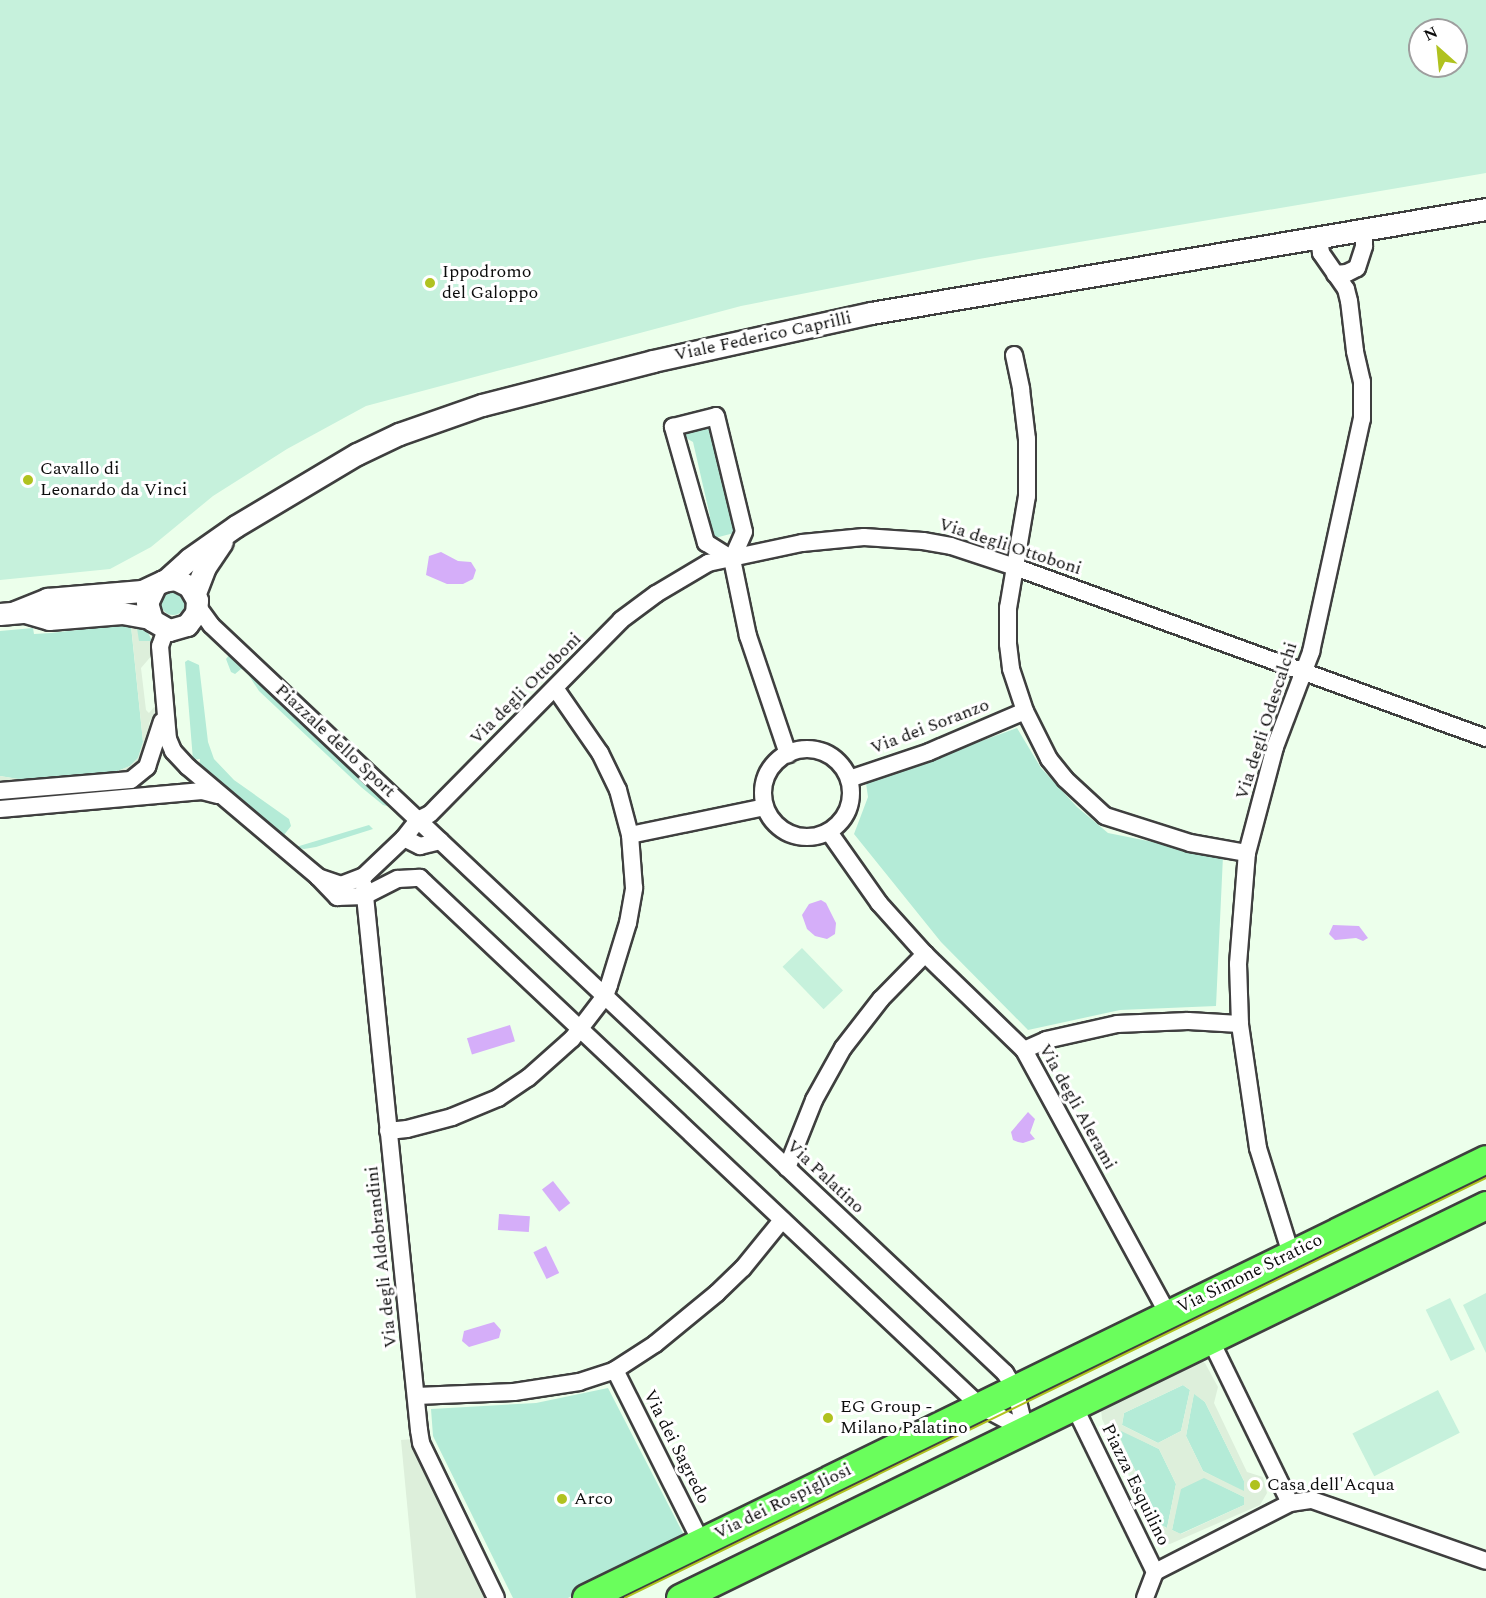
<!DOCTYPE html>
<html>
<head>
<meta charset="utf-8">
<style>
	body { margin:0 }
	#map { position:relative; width:1486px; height:1598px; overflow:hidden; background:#ecffeb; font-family:Spectral,serif }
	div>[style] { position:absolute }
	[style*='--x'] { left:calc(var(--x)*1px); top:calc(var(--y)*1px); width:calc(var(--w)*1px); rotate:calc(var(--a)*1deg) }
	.green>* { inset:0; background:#b4ebd7 }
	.round { border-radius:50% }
	.pitch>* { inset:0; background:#c6f1dc; transform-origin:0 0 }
	.plaza>* { inset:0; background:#ddefdb }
	.water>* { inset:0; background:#d5aef9; transform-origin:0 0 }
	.roads { filter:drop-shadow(2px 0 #3f3f3f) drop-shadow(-2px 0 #3f3f3f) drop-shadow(0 2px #3f3f3f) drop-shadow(0 -2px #3f3f3f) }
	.minor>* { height:16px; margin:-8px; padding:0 8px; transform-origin:8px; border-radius:8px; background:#fff }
	.minor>.ring { margin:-8px; padding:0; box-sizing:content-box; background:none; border:16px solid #fff; border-radius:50% }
	.tertiary>* { height:21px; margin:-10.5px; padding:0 10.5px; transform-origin:10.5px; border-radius:10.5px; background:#fff }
	.primary>* { height:27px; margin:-13.5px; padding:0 13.5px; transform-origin:13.5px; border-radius:13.5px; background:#6afe5c }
	.tram>* { height:1.5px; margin:-0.75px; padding:0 0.75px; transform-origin:0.75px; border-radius:0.75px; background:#b0c21f }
	.dots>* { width:16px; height:16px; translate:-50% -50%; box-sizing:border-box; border:3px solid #fff; border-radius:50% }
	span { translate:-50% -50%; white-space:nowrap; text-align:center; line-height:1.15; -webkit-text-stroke:6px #fff; paint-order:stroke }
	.poi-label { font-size:18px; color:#0c0c0c }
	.left { translate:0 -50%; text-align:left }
	.street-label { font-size:18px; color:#0c0c0c }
	.north { position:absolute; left:1408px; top:18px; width:60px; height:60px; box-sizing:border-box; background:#fff; border:2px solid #9e9e9e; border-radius:50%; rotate:333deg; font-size:16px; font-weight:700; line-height:24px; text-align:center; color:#0c0c0c }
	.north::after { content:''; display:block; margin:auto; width:21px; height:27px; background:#b0c21f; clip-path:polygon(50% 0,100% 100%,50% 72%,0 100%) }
</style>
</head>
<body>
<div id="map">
	<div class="green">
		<i style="clip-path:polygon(715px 423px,738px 532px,711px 539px,706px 523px,710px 516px,693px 442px,686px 438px,685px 433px)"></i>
		<i class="round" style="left:161px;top:591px;width:24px;height:24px"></i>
		<i style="clip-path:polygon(124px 619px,146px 628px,152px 641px,139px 642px,131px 626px,143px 742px,138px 758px,130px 766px,115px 772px,24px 780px,0 776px,0 631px,33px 628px,34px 634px,51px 633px,77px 630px,77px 624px)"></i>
		<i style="clip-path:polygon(230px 654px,394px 808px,383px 805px,361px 787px,259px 691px,246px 671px,241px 669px,235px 674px,231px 672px,226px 659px)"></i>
		<i style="clip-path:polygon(188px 660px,199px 665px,208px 742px,214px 759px,234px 780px,289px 819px,291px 826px,284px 835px,282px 836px,199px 767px,200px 759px,193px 760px,185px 662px)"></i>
		<i style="clip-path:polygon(1017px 728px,1041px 768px,1077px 807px,1108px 833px,1223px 856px,1216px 1006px,1120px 1010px,1028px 1030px,941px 942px,854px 834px,868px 797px,866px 783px)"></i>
		<i style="clip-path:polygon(369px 825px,373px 829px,316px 847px,304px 849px,296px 847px)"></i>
		<i style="clip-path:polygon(1183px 1385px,1190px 1390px,1181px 1431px,1158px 1443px,1122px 1425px,1124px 1413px)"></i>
		<i style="clip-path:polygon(608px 1388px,686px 1539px,568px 1598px,513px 1598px,433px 1436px,431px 1409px,536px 1403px)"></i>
		<i style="clip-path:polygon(1194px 1393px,1205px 1402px,1244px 1481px,1244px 1492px,1203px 1471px,1186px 1436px)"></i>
		<i style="clip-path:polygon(1121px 1430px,1159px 1449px,1176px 1484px,1167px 1528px,1161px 1525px,1120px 1438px)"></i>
		<i style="clip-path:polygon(1204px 1477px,1244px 1497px,1244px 1505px,1180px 1534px,1172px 1530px,1180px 1489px)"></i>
	</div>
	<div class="pitch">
		<i style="clip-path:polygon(evenodd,0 0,1486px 0,1486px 173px,979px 259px,741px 306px,366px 406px,287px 449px,213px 496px,151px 547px,110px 569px,0 580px,0 0,1420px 30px,1456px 30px,1456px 66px,1420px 66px,1420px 30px)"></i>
		<i style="left:802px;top:948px;width:59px;height:27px;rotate:46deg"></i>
		<i style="clip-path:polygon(1486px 1293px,1486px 1353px,1463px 1305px)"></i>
		<i style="left:1450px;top:1298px;width:57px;height:27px;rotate:64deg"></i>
		<i style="left:1438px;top:1390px;width:48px;height:96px;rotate:63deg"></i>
	</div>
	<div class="plaza">
		<i style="clip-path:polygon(131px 625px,137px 628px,139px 641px,152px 641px,153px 654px,141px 668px,146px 710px,149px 713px,155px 706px,157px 708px,149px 723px,149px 744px,143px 760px,129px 773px,7px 784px,0 782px,0 776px,24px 780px,115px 772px,130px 766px,138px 758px,143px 742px)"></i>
		<i style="clip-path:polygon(evenodd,1194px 1358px,1205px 1363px,1218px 1387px,1214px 1403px,1247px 1472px,1263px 1477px,1267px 1493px,1260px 1505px,1170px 1544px,1163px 1542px,1157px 1533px,1102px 1419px,1101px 1409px,1103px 1403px,1194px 1358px,1183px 1385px,1190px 1390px,1181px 1431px,1158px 1443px,1122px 1425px,1124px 1413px,1183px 1385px,1194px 1358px,1194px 1394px,1205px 1402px,1244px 1481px,1244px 1491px,1203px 1471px,1186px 1436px,1194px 1394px,1194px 1358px,1121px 1431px,1159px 1449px,1176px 1484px,1167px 1528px,1161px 1525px,1120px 1439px,1121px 1431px,1194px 1358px,1204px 1478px,1244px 1497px,1244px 1505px,1181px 1534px,1172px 1530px,1181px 1489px,1204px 1478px)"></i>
		<i style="clip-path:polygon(412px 1439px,490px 1598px,416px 1598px,401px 1440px)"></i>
	</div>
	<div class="water">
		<i style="clip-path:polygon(441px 552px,458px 561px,471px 562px,476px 570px,473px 579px,463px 584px,447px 584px,426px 575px,429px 556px)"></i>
		<i style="clip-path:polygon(821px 900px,826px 903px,836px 923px,835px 934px,827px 939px,815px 936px,807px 929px,802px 915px,809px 904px)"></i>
		<i style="clip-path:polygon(1333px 925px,1359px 926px,1368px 938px,1363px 941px,1356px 938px,1335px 940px,1329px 934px)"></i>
		<i style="left:510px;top:1025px;width:17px;height:45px;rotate:73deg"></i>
		<i style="clip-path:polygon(1028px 1112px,1035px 1119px,1030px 1133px,1035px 1139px,1023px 1143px,1018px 1142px,1013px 1140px,1011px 1132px)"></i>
		<i style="left:553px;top:1181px;width:28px;height:14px;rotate:52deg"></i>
		<i style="left:499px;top:1214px;width:31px;height:16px;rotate:4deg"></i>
		<i style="left:546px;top:1246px;width:30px;height:14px;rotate:64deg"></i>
		<i style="clip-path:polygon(494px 1322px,501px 1330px,499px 1338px,469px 1347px,462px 1341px,464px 1331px)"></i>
	</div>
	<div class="roads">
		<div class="minor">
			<i style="--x:1335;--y:274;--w:12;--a:-5"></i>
			<i style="--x:1347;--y:273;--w:11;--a:-27"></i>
			<i style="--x:1357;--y:268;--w:23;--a:-72"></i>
			<i style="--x:1364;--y:246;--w:17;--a:-90"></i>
			<i style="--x:1014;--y:355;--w:35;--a:78"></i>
			<i style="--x:1021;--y:389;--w:50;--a:83.2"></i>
			<i style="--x:1027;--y:439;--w:57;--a:90"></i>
			<i style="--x:1027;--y:496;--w:114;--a:99.6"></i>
			<i style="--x:1008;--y:608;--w:36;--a:90"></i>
			<i style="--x:1008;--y:644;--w:25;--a:83"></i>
			<i style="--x:1011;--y:669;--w:44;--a:71.6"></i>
			<i style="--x:1025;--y:711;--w:54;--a:63.4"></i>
			<i style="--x:1049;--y:759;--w:26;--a:51"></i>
			<i style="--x:1065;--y:779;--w:54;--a:42.8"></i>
			<i style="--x:1105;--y:816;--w:89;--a:17.6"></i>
			<i style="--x:1190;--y:843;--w:58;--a:10"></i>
			<i style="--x:732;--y:559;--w:31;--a:-148"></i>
			<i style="--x:706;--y:543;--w:121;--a:-105.9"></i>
			<i style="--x:673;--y:427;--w:44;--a:-14.3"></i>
			<i style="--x:716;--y:416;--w:119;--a:76.4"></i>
			<i style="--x:744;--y:532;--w:30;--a:114"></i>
			<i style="--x:732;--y:559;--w:79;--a:78.3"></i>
			<i style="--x:748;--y:636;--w:125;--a:71.3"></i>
			<i style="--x:198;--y:607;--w:22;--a:54"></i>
			<i style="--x:211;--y:625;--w:1091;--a:43.29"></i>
			<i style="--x:1005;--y:1373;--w:19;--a:58"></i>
			<i style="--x:1015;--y:1389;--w:42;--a:76.3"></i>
			<i style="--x:166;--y:629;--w:18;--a:109"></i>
			<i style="--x:160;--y:646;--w:93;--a:85.1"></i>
			<i style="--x:168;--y:739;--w:13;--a:67"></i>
			<i style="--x:173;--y:751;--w:22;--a:47"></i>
			<i style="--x:188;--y:767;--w:170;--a:40.2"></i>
			<i style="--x:318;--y:877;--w:28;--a:46"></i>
			<i style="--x:337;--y:897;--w:27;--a:-2"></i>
			<i style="--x:364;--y:896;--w:38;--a:-27"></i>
			<i style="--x:398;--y:879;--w:22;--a:-3"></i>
			<i style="--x:420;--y:878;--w:770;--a:43.32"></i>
			<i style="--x:980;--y:1406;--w:51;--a:28.1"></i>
			<i class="ring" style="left:763px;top:749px;width:72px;height:72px"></i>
			<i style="--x:849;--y:779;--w:84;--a:-18.6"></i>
			<i style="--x:929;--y:752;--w:104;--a:-23.1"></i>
			<i style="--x:0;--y:791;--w:131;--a:-4.8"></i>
			<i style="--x:131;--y:780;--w:21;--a:-39"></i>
			<i style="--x:147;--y:767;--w:48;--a:-71.9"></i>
			<i style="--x:0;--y:809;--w:203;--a:-5.1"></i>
			<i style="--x:202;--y:791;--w:16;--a:14"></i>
			<i style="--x:829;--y:832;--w:87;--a:54.8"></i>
			<i style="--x:879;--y:903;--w:69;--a:48"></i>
			<i style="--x:925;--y:954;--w:138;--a:44.1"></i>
			<i style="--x:1024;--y:1050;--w:301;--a:61.4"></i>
			<i style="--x:630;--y:835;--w:138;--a:-11.7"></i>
			<i style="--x:404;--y:838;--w:18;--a:27"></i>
			<i style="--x:420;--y:846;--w:21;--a:-14"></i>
			<i style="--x:318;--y:877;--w:24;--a:19"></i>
			<i style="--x:341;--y:885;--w:25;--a:-21"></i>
			<i style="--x:364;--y:876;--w:55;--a:-43.5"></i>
			<i style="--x:404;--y:838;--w:23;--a:-52"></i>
			<i style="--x:418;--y:820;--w:13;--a:-27"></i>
			<i style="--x:430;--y:814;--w:272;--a:-45.4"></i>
			<i style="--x:621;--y:620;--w:44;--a:-36.6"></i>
			<i style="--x:656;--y:594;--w:61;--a:-30.8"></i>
			<i style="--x:708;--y:563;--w:96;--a:-12"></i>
			<i style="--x:802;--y:543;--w:62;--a:-5.5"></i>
			<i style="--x:864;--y:537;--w:59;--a:3.9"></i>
			<i style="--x:923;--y:541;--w:28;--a:10"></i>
			<i style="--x:951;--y:546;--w:67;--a:18.2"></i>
			<i style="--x:1015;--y:567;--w:501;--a:19.95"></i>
			<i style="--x:364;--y:886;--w:547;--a:84.23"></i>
			<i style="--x:419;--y:1430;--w:13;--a:81"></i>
			<i style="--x:421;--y:1443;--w:172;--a:64.2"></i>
			<i style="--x:1024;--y:1050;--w:24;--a:-24"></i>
			<i style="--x:1046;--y:1040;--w:73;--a:-12.7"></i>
			<i style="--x:1117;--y:1024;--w:71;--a:-2.4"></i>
			<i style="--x:1188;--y:1021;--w:52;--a:3.3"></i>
			<i style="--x:388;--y:1131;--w:19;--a:-6"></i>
			<i style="--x:407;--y:1129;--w:47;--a:-14.9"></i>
			<i style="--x:452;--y:1117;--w:50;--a:-22.4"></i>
			<i style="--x:498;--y:1098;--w:36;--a:-34"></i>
			<i style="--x:528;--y:1078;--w:59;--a:-41.6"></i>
			<i style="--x:572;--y:1039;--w:54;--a:-52.5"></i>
			<i style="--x:605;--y:996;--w:12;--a:-70"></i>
			<i style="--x:609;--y:985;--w:65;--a:-73"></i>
			<i style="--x:628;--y:923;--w:36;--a:-80"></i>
			<i style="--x:634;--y:888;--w:53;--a:-94.3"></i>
			<i style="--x:630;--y:835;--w:47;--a:-104.9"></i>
			<i style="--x:618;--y:790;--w:41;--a:-115.9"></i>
			<i style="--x:600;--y:753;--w:79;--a:-124.7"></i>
			<i style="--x:787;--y:1168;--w:73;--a:-68.3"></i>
			<i style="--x:814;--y:1100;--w:60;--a:-60.9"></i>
			<i style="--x:843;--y:1048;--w:62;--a:-52.2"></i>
			<i style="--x:881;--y:999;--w:63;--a:-45.6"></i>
			<i style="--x:1291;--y:1254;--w:111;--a:-107.3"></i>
			<i style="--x:1258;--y:1148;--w:125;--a:-98.3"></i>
			<i style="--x:1240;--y:1024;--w:60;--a:-91.9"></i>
			<i style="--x:1238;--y:964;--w:111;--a:-85.4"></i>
			<i style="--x:1247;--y:853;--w:110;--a:-75.2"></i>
			<i style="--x:1275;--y:747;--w:102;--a:-69.2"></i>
			<i style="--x:1311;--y:652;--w:239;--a:-77.7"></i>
			<i style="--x:1362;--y:419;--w:37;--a:-90"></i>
			<i style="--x:1362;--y:382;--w:32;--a:-103"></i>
			<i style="--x:1355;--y:351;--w:50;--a:-96.8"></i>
			<i style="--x:1349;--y:301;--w:12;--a:-104"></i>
			<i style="--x:1346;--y:289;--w:44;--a:-124.8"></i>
			<i style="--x:1321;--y:253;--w:16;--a:-97"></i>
			<i style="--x:1210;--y:1339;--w:182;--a:64"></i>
			<i style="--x:615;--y:1370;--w:192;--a:63.4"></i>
			<i style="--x:416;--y:1396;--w:98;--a:-2.3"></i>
			<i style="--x:514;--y:1392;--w:66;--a:-8.7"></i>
			<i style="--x:579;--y:1382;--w:38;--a:-18"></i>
			<i style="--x:615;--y:1370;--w:48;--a:-33"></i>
			<i style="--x:655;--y:1344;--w:80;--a:-39.4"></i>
			<i style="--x:717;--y:1293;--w:36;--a:-44"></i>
			<i style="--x:743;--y:1268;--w:62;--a:-50.9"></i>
			<i style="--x:1074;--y:1406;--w:185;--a:64"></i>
			<i style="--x:1155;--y:1572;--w:152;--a:-27.1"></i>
			<i style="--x:1290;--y:1503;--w:22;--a:-8"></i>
			<i style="--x:1312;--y:1500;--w:184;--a:19.3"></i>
			<i style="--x:1145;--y:1598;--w:28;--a:-69"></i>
		</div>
		<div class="tertiary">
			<i style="--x:166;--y:580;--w:31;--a:-42"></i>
			<i style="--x:189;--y:559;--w:57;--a:-35.1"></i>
			<i style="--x:236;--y:526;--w:141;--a:-30.8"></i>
			<i style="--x:357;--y:454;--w:47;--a:-25.5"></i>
			<i style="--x:399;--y:434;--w:88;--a:-19.3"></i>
			<i style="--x:482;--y:405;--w:177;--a:-14.4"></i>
			<i style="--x:653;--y:361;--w:223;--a:-12.4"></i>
			<i style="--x:871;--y:313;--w:624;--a:-9.6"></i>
			<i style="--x:195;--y:593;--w:28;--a:-69"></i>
			<i style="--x:205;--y:567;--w:30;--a:-56"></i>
			<i style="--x:15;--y:612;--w:35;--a:-22"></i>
			<i style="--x:47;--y:599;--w:95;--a:-4.8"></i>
			<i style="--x:142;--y:591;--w:23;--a:-25"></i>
			<i style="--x:163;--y:581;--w:12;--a:-9"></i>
			<i style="--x:175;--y:579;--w:16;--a:27"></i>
			<i style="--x:189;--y:586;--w:16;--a:60"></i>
			<i style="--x:197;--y:600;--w:13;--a:94"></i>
			<i style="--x:196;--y:613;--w:15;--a:127"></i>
			<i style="--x:187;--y:625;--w:19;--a:164"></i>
			<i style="--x:169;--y:630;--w:20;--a:-150"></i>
			<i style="--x:152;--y:620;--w:18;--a:-106"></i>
			<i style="--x:147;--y:603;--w:19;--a:-65"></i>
			<i style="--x:0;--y:614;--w:25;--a:-5"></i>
			<i style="--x:25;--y:612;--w:25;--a:16"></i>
			<i style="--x:49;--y:619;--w:73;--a:-4.7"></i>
			<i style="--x:122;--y:613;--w:28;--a:10"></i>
		</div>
		<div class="primary">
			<i style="--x:586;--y:1598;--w:1001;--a:-26"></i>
			<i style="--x:680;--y:1598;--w:897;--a:-25.99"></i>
		</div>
	</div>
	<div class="tram">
		<i style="--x:625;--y:1598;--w:958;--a:-26"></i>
	</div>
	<div class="dots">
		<i style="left:430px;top:283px;background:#b0c21f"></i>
		<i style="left:28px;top:480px;background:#b0c21f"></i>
		<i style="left:828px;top:1418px;background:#b0c21f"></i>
		<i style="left:1255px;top:1485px;background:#b0c21f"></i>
		<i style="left:562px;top:1499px;background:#b0c21f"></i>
	</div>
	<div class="poi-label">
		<span class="left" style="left:442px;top:283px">Ippodromo<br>del Galoppo</span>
		<span class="left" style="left:40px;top:480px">Cavallo di<br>Leonardo da Vinci</span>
		<span class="left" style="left:840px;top:1418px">EG Group -<br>Milano Palatino</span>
		<span class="left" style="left:1267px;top:1485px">Casa dell'Acqua</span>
		<span class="left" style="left:574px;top:1499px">Arco</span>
	</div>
	<div class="street-label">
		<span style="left:763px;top:337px;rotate:-12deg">Viale Federico Caprilli</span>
		<span style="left:1010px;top:547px;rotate:18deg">Via degli Ottoboni</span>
		<span style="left:526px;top:689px;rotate:-45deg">Via degli Ottoboni</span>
		<span style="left:1267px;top:721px;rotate:-72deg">Via degli Odescalchi</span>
		<span style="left:930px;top:727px;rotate:-21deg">Via dei Soranzo</span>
		<span style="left:335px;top:741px;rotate:43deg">Piazzale dello Sport</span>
		<span style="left:1077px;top:1107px;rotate:61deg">Via degli Alerami</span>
		<span style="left:825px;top:1177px;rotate:43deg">Via Palatino</span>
		<span style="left:382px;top:1257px;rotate:-96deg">Via degli Aldobrandini</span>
		<span style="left:1250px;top:1274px;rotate:-26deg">Via Simone Stratico</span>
		<span style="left:676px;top:1447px;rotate:63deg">Via dei Sagredo</span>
		<span style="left:1135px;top:1485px;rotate:64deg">Piazza Esquilino</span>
		<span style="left:783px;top:1502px;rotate:-26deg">Via dei Rospigliosi</span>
	</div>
	<div class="north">N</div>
</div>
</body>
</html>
